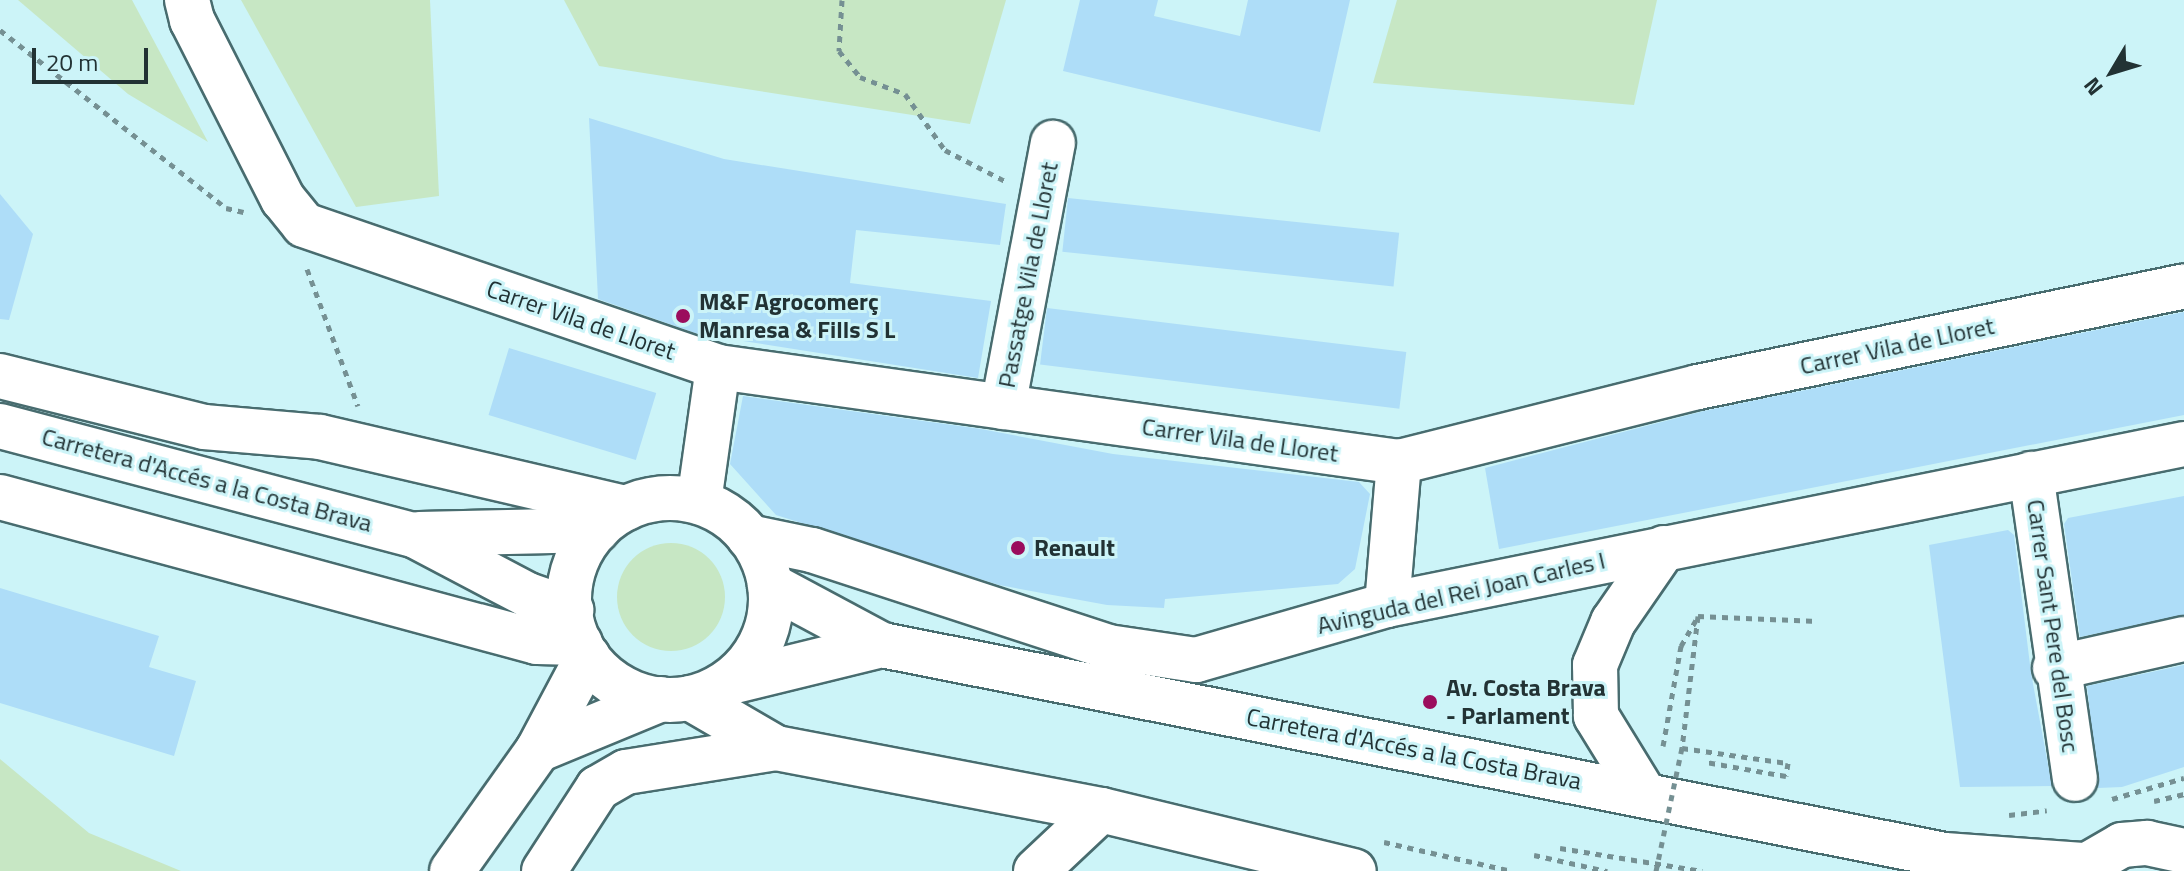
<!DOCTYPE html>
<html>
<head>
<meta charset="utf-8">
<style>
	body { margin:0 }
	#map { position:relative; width:2184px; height:871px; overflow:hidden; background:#ccf4f8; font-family:"Titillium Web",sans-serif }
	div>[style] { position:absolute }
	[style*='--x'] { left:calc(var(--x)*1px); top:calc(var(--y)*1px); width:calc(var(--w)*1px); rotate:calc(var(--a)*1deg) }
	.green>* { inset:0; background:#c7e7c4 }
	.round { border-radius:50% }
	.building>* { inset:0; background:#aeddf8; transform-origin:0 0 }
	.path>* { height:5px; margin-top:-2.5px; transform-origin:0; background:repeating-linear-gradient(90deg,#759093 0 6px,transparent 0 12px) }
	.roads { filter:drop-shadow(2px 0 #486c6f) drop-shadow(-2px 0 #486c6f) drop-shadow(0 2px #486c6f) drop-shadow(0 -2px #486c6f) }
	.minor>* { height:44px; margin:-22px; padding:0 22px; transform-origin:22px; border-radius:22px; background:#fff }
	.major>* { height:44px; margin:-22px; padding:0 22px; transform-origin:22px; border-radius:22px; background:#fff }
	.major>.ring { margin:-22px; padding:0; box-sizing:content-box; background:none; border:44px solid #fff; border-radius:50% }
	.path-bridge>* { height:5px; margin-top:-2.5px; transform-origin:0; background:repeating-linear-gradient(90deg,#759093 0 6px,transparent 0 12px) }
	.dots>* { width:22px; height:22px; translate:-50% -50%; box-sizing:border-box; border:4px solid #ccf4f8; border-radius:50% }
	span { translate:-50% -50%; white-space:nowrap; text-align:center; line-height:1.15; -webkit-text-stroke:6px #ccf4f8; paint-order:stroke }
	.street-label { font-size:24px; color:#223234 }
	.poi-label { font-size:24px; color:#223234; font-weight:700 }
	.left { translate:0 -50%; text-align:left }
	.north { position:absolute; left:2072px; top:32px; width:80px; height:80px; -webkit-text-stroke:6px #ccf4f8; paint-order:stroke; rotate:232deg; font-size:22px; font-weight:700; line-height:32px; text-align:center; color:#223234 }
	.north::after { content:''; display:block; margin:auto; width:28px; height:36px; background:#223234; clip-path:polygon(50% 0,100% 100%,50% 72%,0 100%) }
	.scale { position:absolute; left:32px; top:48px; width:116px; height:36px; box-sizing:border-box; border:4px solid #223234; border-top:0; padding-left:10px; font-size:24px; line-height:28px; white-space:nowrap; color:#223234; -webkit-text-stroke:6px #ccf4f8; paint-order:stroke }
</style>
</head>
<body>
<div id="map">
	<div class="green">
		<i style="clip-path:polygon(18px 0,132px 0,208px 142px,128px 94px)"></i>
		<i style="clip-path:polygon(241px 0,430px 0,439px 196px,356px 207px)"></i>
		<i style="clip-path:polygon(564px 0,1006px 0,970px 124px,599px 66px)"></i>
		<i style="clip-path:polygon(1397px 0,1657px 0,1634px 105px,1373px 83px)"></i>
		<i class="round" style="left:617px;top:543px;width:108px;height:108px"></i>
		<i style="clip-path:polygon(0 759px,89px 833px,181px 871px,0 871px)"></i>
	</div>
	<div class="building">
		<i style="clip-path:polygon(1080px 0,1158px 0,1154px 16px,1240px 36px,1248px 0,1350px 0,1320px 132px,1063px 71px)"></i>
		<i style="clip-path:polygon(589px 118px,724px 159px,1006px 204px,1000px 245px,856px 230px,850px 283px,991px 301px,978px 378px,698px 334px,598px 299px)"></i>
		<i style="clip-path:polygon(0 194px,33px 234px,9px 320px,0 319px)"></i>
		<i style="left:1068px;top:198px;width:333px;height:54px;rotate:6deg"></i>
		<i style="left:1047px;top:308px;width:362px;height:57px;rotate:7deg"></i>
		<i style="clip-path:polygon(2184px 312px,2184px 415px,1499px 549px,1485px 468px,1704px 411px)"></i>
		<i style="left:509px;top:348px;width:154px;height:70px;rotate:17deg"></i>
		<i style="clip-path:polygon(743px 396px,981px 429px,1113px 454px,1359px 482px,1370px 494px,1355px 569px,1338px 584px,1165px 599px,1164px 608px,1107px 605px,999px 585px,776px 515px,730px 464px)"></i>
		<i style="clip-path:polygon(2184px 496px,2184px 615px,2080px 637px,2064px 524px,2068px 518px)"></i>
		<i style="clip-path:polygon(2008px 530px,2014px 535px,2031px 673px,2052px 786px,1960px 787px,1929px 545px)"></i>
		<i style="clip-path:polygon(0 588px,159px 636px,149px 667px,196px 681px,174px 756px,0 703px)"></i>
		<i style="clip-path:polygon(2184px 665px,2184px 767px,2122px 787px,2098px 788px,2087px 686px)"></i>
	</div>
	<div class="path">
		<i style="--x:842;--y:0;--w:51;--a:93.4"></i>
		<i style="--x:839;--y:51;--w:33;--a:51"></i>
		<i style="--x:860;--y:77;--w:48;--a:20.7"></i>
		<i style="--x:905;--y:94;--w:69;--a:54.5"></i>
		<i style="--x:945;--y:150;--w:70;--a:27.3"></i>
		<i style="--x:0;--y:30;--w:288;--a:38.2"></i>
		<i style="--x:226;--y:208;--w:18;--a:13"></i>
		<i style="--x:307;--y:269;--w:146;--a:69.6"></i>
		<i style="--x:1698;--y:616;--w:133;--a:96.9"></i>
		<i style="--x:1682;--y:748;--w:107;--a:8.1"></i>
		<i style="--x:1788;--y:763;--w:13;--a:99"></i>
		<i style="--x:1786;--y:776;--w:81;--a:-170.1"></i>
		<i style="--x:1663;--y:746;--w:102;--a:-79.8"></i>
		<i style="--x:1681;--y:646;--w:34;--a:-60"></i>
		<i style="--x:1698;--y:616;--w:119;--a:2.4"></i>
		<i style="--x:2112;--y:799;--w:75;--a:-16.3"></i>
		<i style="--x:2154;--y:801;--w:31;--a:-13"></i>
		<i style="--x:2009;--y:815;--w:38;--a:-7"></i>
		<i style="--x:1384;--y:842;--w:131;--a:12.8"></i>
		<i style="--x:1560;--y:848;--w:144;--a:9.2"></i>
		<i style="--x:1534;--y:855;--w:75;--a:12.4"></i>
	</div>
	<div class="roads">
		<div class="minor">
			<i style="--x:187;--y:0;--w:21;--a:76"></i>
			<i style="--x:192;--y:20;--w:201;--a:63.1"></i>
			<i style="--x:283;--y:199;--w:33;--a:51"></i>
			<i style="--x:304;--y:225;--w:438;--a:18.9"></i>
			<i style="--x:718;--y:367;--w:688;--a:7.94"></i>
			<i style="--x:1399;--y:462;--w:308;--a:-14.1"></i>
			<i style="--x:1698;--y:387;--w:496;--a:-11.7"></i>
			<i style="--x:0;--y:376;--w:210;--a:14"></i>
			<i style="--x:204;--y:427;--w:116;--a:4.9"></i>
			<i style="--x:320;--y:437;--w:314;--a:13.1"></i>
			<i style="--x:1003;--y:407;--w:269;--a:-79.3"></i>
			<i style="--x:2031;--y:474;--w:308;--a:81.8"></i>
			<i style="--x:0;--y:497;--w:556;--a:15.11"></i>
			<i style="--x:537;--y:642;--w:43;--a:1.3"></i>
			<i style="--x:749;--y:537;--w:64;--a:11.7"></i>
			<i style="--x:812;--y:550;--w:311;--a:18.1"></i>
			<i style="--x:1108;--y:647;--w:89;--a:8.4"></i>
			<i style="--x:1196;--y:660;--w:199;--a:-16.1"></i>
			<i style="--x:1387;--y:605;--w:813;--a:-11.42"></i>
			<i style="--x:1387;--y:605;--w:144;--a:-85.2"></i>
			<i style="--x:2055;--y:668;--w:132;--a:-12.7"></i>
			<i style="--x:690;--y:698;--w:99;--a:30.2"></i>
			<i style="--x:776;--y:748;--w:331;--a:10.8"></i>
			<i style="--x:1101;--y:810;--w:260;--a:13.6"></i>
			<i style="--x:538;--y:750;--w:133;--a:-22.5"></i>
			<i style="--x:1644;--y:794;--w:92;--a:-121.6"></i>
			<i style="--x:1596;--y:716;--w:51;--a:-91.1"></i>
			<i style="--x:1595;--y:665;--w:47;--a:-67.3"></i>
			<i style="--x:1613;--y:622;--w:90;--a:-55.4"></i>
			<i style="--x:452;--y:871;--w:148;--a:-54.6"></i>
			<i style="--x:538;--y:750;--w:106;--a:-62"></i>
			<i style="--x:544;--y:871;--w:99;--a:-57"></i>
			<i style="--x:598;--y:788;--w:32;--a:-30"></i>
			<i style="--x:626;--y:772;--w:152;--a:-9.1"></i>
			<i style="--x:1036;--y:871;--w:89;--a:-43.2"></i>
		</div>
		<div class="major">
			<i style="--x:0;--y:426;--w:428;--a:14.8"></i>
			<i style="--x:414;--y:535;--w:129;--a:27.8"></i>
			<i style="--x:528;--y:595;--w:46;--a:19.2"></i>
			<i class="ring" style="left:569px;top:498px;width:158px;height:158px"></i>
			<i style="--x:699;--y:502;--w:136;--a:-82"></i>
			<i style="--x:419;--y:534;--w:178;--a:-1.3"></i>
			<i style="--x:770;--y:585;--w:127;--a:28.2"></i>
			<i style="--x:882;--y:645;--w:1084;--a:11.18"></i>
			<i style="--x:1945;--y:855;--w:138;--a:4.1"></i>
			<i style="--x:727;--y:683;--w:160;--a:-13.8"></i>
			<i style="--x:2077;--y:871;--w:52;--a:-30"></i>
			<i style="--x:2122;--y:845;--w:25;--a:-5"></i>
			<i style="--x:2147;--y:843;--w:38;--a:12"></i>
		</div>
	</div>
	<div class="path-bridge">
		<i style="--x:1656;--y:871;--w:126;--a:-78.1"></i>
	</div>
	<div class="dots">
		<i style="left:683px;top:316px;background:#9b0d5d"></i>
		<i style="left:1018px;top:548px;background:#9b0d5d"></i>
		<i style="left:1430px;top:702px;background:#9b0d5d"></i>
	</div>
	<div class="street-label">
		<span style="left:1028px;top:275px;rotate:-79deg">Passatge Vila de Lloret</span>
		<span style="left:581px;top:320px;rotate:19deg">Carrer Vila de Lloret</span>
		<span style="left:1897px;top:346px;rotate:-12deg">Carrer Vila de Lloret</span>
		<span style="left:1240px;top:440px;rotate:8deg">Carrer Vila de Lloret</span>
		<span style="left:207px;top:480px;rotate:15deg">Carretera d'Accés a la Costa Brava</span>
		<span style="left:1461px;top:593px;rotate:-13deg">Avinguda del Rei Joan Carles I</span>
		<span style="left:2053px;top:626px;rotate:82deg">Carrer Sant Pere del Bosc</span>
		<span style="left:1414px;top:749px;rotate:11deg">Carretera d'Accés a la Costa Brava</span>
	</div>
	<div class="poi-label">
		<span class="left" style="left:699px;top:316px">M&amp;F Agrocomerç<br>Manresa &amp; Fills S L</span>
		<span class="left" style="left:1034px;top:548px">Renault</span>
		<span class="left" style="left:1446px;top:702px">Av. Costa Brava<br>- Parlament</span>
	</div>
	<div class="north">N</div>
	<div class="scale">20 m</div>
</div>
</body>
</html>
